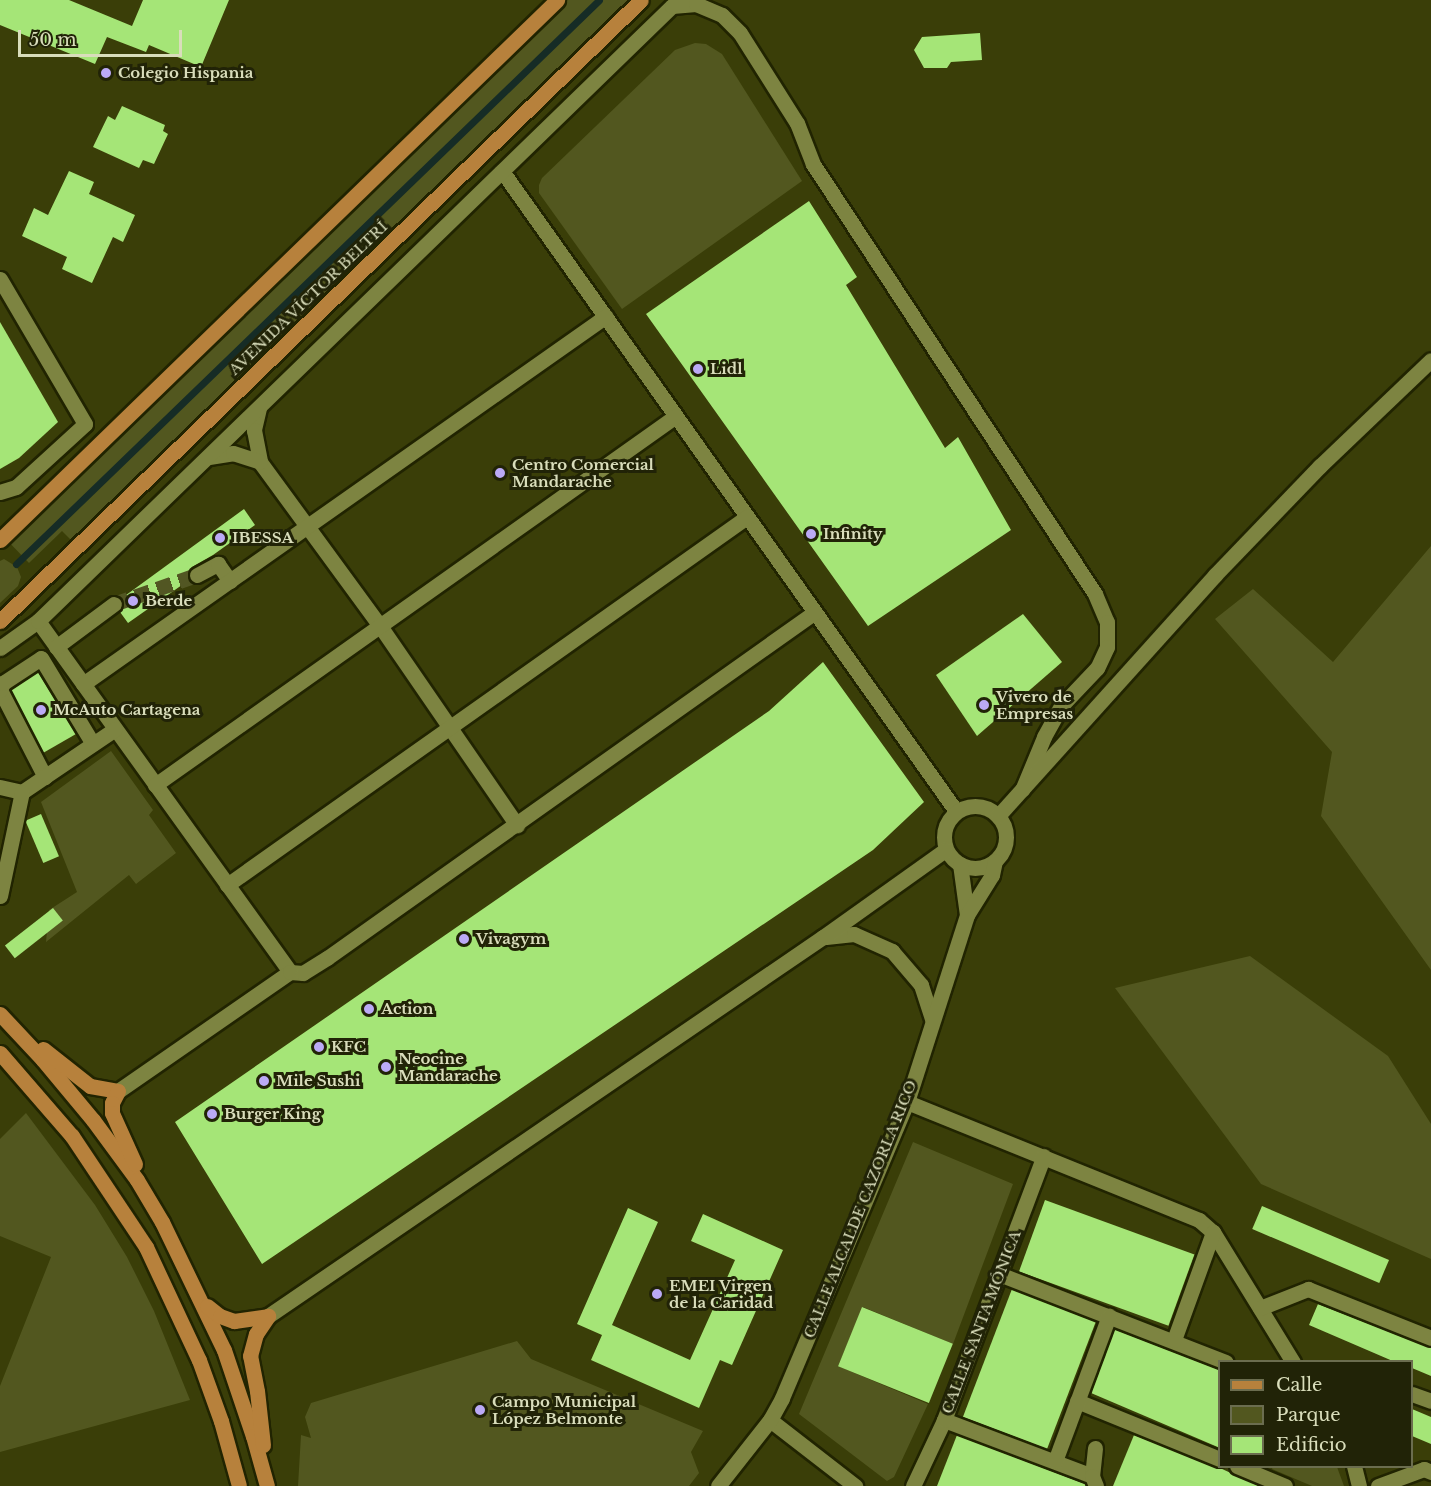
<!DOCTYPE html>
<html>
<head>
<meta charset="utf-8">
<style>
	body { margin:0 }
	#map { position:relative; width:1431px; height:1486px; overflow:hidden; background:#3a3e08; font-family:"Libre Baskerville",serif }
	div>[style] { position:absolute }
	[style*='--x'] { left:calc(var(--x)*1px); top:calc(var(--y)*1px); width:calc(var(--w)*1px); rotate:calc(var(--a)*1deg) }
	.green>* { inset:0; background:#52571f }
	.stream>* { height:7px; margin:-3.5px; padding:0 3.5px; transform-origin:3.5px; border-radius:3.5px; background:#162c26 }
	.building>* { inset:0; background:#a5e577; transform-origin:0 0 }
	.minor-tunnel>* { height:15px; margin-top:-7.5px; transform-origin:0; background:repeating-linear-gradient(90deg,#525623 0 15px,transparent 0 23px) }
	.roads { filter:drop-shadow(2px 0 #212401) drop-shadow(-2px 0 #212401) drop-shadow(0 2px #212401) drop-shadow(0 -2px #212401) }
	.minor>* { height:15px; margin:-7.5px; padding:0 7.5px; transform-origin:7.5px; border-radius:7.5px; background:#7d8441 }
	.minor>.ring { margin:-7.5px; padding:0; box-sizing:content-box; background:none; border:15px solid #7d8441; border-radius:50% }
	.major>* { height:15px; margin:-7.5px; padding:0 7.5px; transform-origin:7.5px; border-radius:7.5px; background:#b7813c }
	.dots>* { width:16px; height:16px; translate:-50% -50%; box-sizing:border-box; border:3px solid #212307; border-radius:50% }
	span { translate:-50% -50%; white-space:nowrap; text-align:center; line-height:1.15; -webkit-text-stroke:6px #212307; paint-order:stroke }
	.poi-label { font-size:15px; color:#d9ddbb; font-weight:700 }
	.left { translate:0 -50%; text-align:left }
	.street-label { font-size:15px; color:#d9ddbb }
	.legend { position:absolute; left:1218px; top:1360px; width:195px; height:108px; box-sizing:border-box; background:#212307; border:2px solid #6b6d4f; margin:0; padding:8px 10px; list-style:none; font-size:18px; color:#d9ddbb }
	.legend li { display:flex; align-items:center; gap:12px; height:30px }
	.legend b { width:30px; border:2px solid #6b6d4f }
	.scale { position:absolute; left:18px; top:30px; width:164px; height:27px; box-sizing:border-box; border:3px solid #d9ddbb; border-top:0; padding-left:8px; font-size:18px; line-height:21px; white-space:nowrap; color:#d9ddbb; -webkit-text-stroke:4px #212307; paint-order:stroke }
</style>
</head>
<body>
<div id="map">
	<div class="green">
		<i style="clip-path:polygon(557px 0,641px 0,77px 546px,62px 531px,29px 563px,3px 536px)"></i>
		<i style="clip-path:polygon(695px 43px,706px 44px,722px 54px,802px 181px,622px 309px,539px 193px,539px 185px,542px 178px,675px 50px)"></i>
		<i style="clip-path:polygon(1431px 546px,1431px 970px,1321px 816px,1332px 752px,1215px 619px,1253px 589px,1333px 662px)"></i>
		<i style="clip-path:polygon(4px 559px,17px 567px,21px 577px,18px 586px,0 603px,0 561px)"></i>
		<i style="clip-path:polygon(111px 751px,153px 810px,149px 815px,176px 853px,136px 884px,129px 875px,46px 942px,49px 910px,77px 892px,41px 802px)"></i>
		<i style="clip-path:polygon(1250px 956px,1388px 1056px,1431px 1124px,1431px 1259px,1261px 1184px,1115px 988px)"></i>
		<i style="clip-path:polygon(26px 1113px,95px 1205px,127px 1257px,154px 1311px,190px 1400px,0 1452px,0 1386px,51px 1257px,0 1236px,0 1139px)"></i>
		<i style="clip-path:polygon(913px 1142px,1013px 1184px,953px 1344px,863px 1307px,838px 1366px,928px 1404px,894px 1477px,887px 1481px,799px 1414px)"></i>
		<i style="clip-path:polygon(517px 1341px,531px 1359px,703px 1431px,691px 1452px,699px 1473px,689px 1486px,298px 1486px,301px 1435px,311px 1438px,305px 1417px,311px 1403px)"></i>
		<i style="clip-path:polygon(1273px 1467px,1337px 1467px,1344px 1486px,1312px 1486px,1272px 1469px)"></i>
	</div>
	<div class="stream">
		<i style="--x:16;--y:564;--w:811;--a:-44.05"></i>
	</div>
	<div class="building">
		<i style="clip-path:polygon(0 0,69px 0,132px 26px,143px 0,229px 0,201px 67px,149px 45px,146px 52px,107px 37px,95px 64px,0 25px)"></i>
		<i style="clip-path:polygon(980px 33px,982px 60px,951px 62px,947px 68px,924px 68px,914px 50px,922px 37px)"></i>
		<i style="clip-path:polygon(122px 106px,165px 125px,163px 131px,168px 134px,154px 164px,143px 160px,139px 168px,93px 147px,108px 116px,115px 120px)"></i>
		<i style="clip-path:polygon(69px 171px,94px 182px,89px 194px,135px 215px,123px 242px,113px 237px,92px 283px,62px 269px,67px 257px,22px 236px,34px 208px,48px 215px)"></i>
		<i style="clip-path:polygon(809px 201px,857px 277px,846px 285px,945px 448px,958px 437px,1011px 530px,868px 626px,646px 314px)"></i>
		<i style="clip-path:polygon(0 322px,58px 422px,19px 458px,0 469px)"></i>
		<i style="clip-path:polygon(244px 509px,255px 525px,213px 555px,192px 567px,187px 574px,189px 580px,128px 623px,120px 612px,124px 603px,122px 598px)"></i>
		<i style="clip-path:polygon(1023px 614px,1062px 662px,977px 736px,936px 675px)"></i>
		<i style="clip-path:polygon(823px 662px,924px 802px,873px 850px,262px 1264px,175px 1122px,769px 711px)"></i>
		<i style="clip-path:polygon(38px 672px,76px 734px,43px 753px,11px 690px)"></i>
		<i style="left:41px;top:814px;width:46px;height:17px;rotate:67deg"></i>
		<i style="left:53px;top:908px;width:16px;height:61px;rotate:52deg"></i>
		<i style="left:1045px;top:1200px;width:159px;height:76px;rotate:20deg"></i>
		<i style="left:1262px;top:1206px;width:138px;height:25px;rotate:23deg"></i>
		<i style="clip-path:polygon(628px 1208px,658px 1222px,612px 1325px,690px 1360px,735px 1260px,691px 1241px,703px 1214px,783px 1250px,732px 1365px,720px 1360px,699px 1408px,591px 1360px,602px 1335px,577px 1324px)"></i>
		<i style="left:1012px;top:1289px;width:90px;height:137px;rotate:21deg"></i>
		<i style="clip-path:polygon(1318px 1304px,1431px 1348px,1431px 1376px,1412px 1368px,1412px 1362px,1395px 1362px,1309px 1325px)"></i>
		<i style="left:862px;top:1307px;width:98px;height:64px;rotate:22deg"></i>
		<i style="clip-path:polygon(1114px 1329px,1220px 1370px,1220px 1448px,1091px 1393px)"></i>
		<i style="clip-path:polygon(1412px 1409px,1431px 1417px,1431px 1444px,1412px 1436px)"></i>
		<i style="clip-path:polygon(957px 1435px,1085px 1484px,1086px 1486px,937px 1486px)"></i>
		<i style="clip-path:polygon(1134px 1435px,1220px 1468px,1259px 1486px,1113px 1486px)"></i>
	</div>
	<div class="minor-tunnel">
		<i style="--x:114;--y:604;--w:88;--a:-19.3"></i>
	</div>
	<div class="roads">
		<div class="minor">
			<i style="--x:502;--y:171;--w:785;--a:54.65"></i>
			<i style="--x:0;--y:279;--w:168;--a:59.6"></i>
			<i style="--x:85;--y:424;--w:93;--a:137.6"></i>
			<i style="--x:16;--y:487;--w:17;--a:163"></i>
			<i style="--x:259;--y:408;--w:23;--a:103"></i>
			<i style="--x:254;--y:430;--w:33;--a:79"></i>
			<i style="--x:260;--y:462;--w:203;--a:53.8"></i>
			<i style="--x:380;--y:626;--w:242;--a:55.5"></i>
			<i style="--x:209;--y:457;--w:24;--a:-9"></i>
			<i style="--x:233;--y:453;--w:28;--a:18"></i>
			<i style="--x:197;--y:575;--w:24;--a:-28"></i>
			<i style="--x:218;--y:564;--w:21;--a:55"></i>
			<i style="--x:38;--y:621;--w:432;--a:54.3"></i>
			<i style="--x:56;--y:647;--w:72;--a:-36.6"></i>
			<i style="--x:0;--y:648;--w:47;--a:-35.4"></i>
			<i style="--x:38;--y:621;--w:883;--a:-44.13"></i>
			<i style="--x:672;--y:6;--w:24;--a:-5"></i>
			<i style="--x:696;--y:4;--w:28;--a:23"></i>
			<i style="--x:722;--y:15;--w:25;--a:45"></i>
			<i style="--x:740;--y:33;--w:107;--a:57.7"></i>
			<i style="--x:797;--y:123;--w:44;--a:68.7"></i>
			<i style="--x:813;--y:164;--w:514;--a:56.74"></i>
			<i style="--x:1095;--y:594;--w:30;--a:67"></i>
			<i style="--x:1107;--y:622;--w:25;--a:90"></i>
			<i style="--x:1107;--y:647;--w:23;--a:115"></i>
			<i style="--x:1097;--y:668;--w:52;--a:133.5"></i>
			<i style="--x:1061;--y:706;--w:35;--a:119"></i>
			<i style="--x:1044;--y:737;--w:57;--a:112.5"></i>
			<i style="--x:83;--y:684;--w:639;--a:-35.13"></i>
			<i style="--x:45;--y:777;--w:98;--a:-117.3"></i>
			<i style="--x:0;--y:690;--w:8;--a:-67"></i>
			<i style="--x:3;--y:683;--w:45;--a:-33.3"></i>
			<i style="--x:41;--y:658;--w:100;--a:58.8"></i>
			<i style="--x:155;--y:785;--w:638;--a:-35.31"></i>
			<i style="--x:0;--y:787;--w:23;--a:13"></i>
			<i style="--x:22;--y:792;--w:112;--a:-34.1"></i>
			<i class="ring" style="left:944px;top:806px;width:47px;height:47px"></i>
			<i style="--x:998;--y:816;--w:324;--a:-48"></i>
			<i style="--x:1215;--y:575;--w:151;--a:-46.1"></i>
			<i style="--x:1320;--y:466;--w:153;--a:-43.7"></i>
			<i style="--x:960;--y:864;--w:51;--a:82.2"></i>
			<i style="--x:227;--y:885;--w:637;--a:-35.29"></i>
			<i style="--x:0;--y:896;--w:106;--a:-78.1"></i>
			<i style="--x:826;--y:937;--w:28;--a:-6"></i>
			<i style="--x:854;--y:934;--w:42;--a:24.1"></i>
			<i style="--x:892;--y:951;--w:45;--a:49.5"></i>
			<i style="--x:921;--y:985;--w:36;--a:72"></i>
			<i style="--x:118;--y:1091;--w:209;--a:-34.7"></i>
			<i style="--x:290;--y:972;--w:13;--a:4"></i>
			<i style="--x:303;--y:973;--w:28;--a:-32"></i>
			<i style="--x:327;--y:958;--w:598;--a:-35.34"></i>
			<i style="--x:907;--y:1102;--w:315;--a:22"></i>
			<i style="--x:1199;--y:1220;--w:18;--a:41"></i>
			<i style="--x:1213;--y:1232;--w:153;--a:58.4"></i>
			<i style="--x:999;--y:1274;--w:243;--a:21.2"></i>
			<i style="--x:1260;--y:1308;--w:52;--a:-21.6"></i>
			<i style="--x:1308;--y:1289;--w:132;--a:21.7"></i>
			<i style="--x:268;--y:1316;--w:672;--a:-34.33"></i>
			<i style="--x:823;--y:937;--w:150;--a:-35.5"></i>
			<i style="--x:1174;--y:1340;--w:115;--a:-70.1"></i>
			<i style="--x:1412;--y:1394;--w:20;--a:20"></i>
			<i style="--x:1077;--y:1401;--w:154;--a:22.1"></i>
			<i style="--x:770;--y:1420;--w:108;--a:37.8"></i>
			<i style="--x:944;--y:1420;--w:158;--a:20.7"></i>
			<i style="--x:1095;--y:1448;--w:28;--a:96"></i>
			<i style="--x:1092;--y:1476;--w:11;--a:68"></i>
			<i style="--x:1055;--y:1461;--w:155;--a:-69.6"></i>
			<i style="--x:1237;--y:1466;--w:52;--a:22.6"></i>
			<i style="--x:1354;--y:1466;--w:21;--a:76"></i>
			<i style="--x:718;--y:1486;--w:84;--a:-51.8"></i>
			<i style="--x:770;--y:1420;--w:25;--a:-61"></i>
			<i style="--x:782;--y:1398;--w:321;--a:-67.1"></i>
			<i style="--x:907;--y:1102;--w:196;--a:-72.2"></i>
			<i style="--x:967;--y:915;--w:47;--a:-58"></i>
			<i style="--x:992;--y:875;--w:14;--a:-78"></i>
			<i style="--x:913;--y:1486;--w:73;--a:-64.8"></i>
			<i style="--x:944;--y:1420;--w:282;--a:-69.3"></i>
			<i style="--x:1378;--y:1486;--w:49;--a:-20.3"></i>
			<i style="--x:1424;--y:1469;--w:8;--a:23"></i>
		</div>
		<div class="major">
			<i style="--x:0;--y:540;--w:776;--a:-44.11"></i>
			<i style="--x:0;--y:621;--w:892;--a:-44.09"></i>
			<i style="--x:0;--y:1014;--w:63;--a:46.9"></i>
			<i style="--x:43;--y:1060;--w:78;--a:50.2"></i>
			<i style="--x:93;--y:1120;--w:74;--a:53.7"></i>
			<i style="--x:137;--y:1180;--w:49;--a:59.2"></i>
			<i style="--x:162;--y:1222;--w:142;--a:64.2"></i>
			<i style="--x:224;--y:1350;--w:91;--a:71.4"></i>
			<i style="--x:253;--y:1436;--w:52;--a:74.4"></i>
			<i style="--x:43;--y:1049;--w:60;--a:38.2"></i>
			<i style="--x:90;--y:1086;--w:28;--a:10"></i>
			<i style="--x:118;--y:1091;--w:13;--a:117"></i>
			<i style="--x:112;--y:1103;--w:10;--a:90"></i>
			<i style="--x:112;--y:1113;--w:56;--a:65.7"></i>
			<i style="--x:0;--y:1053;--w:110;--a:49.1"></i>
			<i style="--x:72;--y:1136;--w:133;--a:56.3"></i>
			<i style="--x:146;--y:1247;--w:125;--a:64.9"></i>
			<i style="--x:199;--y:1360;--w:65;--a:70.2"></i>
			<i style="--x:221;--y:1421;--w:67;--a:74.5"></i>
			<i style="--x:207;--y:1306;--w:16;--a:38"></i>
			<i style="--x:220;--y:1316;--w:15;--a:20"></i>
			<i style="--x:234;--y:1321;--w:34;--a:-8"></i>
			<i style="--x:263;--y:1445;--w:54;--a:-96.3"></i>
			<i style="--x:257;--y:1391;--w:36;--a:-101"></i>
			<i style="--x:250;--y:1356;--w:23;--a:-75"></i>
			<i style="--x:256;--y:1334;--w:22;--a:-56"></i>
		</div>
	</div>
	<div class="dots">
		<i style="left:106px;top:73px;background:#bbaaf6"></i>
		<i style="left:698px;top:369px;background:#bbaaf6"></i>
		<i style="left:500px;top:473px;background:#bbaaf6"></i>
		<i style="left:811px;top:534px;background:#bbaaf6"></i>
		<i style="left:220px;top:538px;background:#bbaaf6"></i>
		<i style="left:133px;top:601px;background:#bbaaf6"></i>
		<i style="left:984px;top:705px;background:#bbaaf6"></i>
		<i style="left:41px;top:710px;background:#bbaaf6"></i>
		<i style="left:464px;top:939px;background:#bbaaf6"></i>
		<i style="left:369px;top:1009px;background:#bbaaf6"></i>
		<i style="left:319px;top:1047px;background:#bbaaf6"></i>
		<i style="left:386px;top:1067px;background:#bbaaf6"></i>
		<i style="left:264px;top:1081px;background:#bbaaf6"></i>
		<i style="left:212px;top:1114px;background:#bbaaf6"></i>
		<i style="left:657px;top:1294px;background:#bbaaf6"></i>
		<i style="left:480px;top:1410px;background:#bbaaf6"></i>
	</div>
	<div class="poi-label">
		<span class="left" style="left:118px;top:73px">Colegio Hispania</span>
		<span class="left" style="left:710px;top:369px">Lidl</span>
		<span class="left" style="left:512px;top:473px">Centro Comercial<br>Mandarache</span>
		<span class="left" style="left:823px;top:534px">Infinity</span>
		<span class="left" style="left:232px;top:538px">IBESSA</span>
		<span class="left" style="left:145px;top:601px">Berde</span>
		<span class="left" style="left:996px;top:705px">Vivero de<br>Empresas</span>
		<span class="left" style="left:53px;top:710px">McAuto Cartagena</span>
		<span class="left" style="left:476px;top:939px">Vivagym</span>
		<span class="left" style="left:381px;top:1009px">Action</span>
		<span class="left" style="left:331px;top:1047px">KFC</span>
		<span class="left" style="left:398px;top:1067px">Neocine<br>Mandarache</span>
		<span class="left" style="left:276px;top:1081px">Mile Sushi</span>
		<span class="left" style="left:224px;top:1114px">Burger King</span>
		<span class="left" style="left:669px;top:1294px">EMEI Virgen<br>de la Caridad</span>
		<span class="left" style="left:492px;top:1410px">Campo Municipal<br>López Belmonte</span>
	</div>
	<div class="street-label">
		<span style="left:308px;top:298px;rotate:-44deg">AVENIDA VÍCTOR BELTRÍ</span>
		<span style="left:860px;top:1209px;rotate:-68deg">CALLE ALCALDE CAZORLA RICO</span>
		<span style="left:981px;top:1322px;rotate:-69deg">CALLE SANTA MÓNICA</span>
	</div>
	<ul class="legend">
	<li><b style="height:8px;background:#b7813c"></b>Calle</li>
	<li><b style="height:16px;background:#52571f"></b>Parque</li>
	<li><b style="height:16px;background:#a5e577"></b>Edificio</li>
	</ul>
	<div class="scale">50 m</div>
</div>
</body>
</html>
